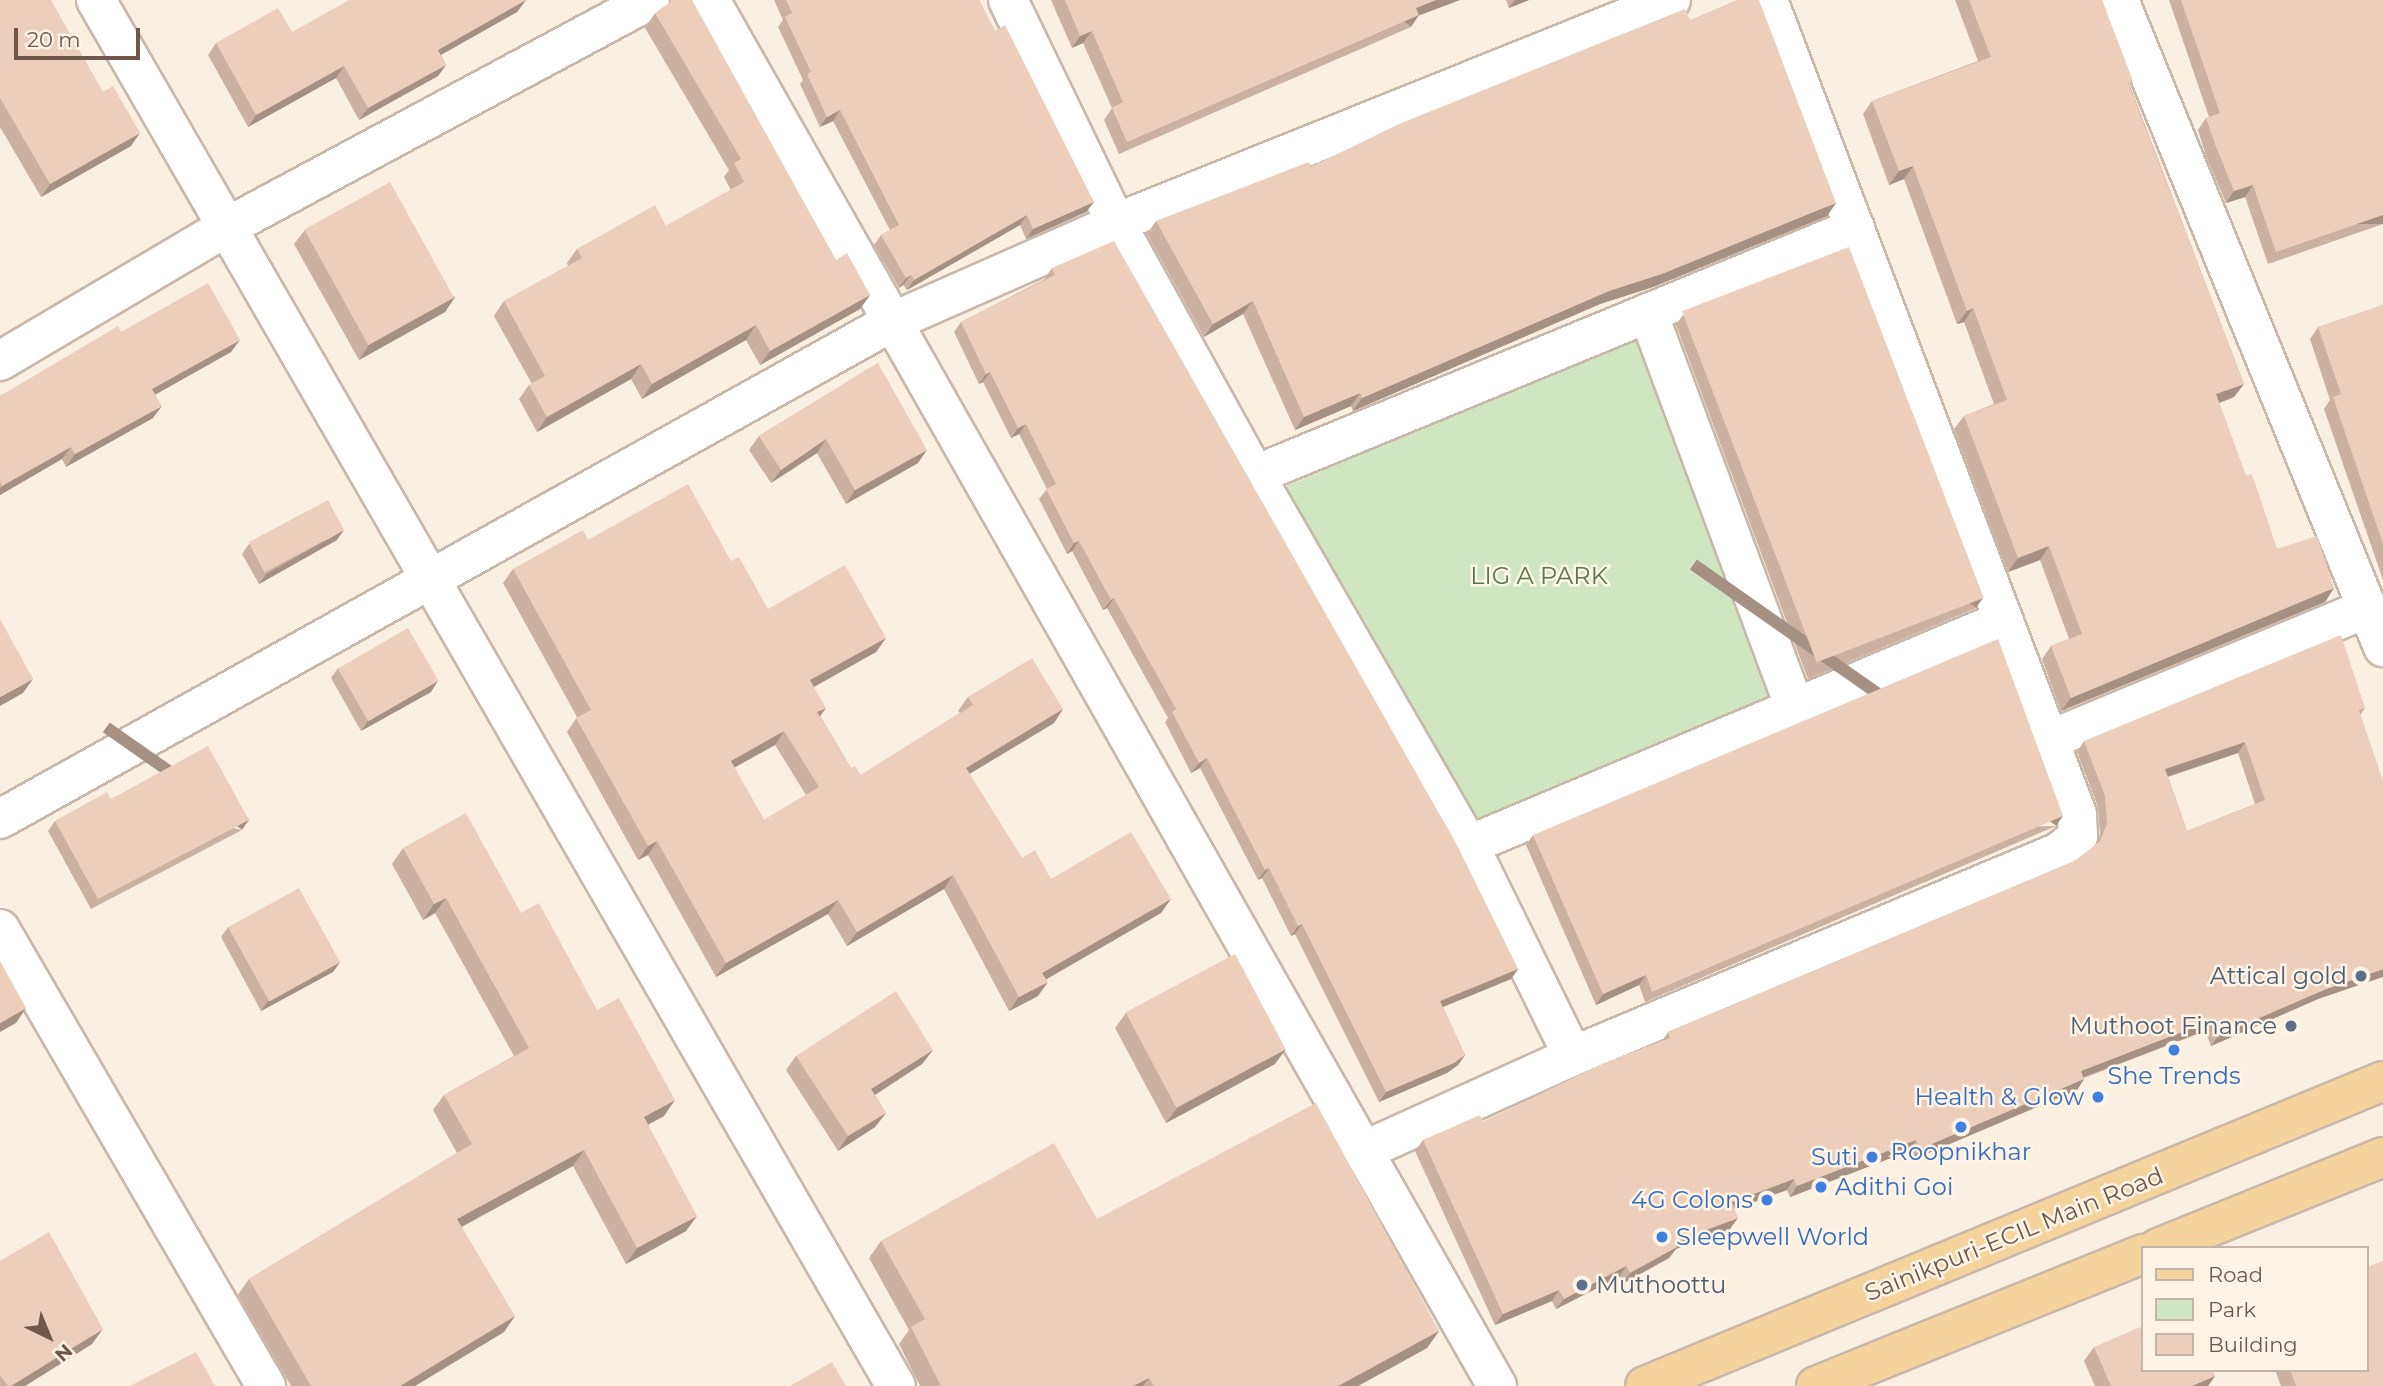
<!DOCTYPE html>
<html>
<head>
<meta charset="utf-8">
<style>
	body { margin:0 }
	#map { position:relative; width:2383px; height:1386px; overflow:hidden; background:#faf0e1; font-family:Montserrat,sans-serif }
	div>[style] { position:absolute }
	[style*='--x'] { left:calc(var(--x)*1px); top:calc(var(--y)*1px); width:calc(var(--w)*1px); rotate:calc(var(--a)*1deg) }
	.green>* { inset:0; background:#d0e6c1 }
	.roads { filter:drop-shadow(2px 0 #c9b7a9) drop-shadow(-2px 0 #c9b7a9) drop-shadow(0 2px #c9b7a9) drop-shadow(0 -2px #c9b7a9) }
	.minor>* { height:38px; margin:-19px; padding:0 19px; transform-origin:19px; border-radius:19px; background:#fff }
	.major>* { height:38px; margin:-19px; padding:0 19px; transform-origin:19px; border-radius:19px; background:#f5d39d }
	.wall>* { inset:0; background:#ccb1a0 }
	.shaded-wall>* { inset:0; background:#a69082; transform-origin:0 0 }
	.building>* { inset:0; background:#edceba; transform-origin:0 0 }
	.dots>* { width:19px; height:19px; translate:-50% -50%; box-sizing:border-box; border:4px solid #fdf4e6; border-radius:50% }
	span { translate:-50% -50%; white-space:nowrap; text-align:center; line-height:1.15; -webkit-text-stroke:5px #fdf4e6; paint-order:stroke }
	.park-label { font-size:24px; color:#557a46 }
	.service-label { font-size:24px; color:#4e5e75 }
	.right { translate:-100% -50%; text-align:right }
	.left { translate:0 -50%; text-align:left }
	.shop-label { font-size:24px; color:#366cbe }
	.street-label { font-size:24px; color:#6f574a }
	.legend { position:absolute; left:2141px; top:1246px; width:228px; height:126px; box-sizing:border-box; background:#fdf4e6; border:2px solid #c4b5a8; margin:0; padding:9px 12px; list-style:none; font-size:21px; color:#6f574a }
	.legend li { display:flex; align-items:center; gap:14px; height:35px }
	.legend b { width:35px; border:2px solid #c4b5a8 }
	.north { position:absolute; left:14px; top:1302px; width:70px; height:70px; -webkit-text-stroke:5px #fdf4e6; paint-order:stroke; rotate:137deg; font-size:19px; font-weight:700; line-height:28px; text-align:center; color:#6f574a }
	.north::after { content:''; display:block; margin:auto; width:24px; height:32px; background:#6f574a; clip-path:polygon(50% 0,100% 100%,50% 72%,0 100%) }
	.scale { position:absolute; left:14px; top:28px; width:126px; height:32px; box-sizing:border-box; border:4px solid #6f574a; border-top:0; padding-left:9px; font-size:21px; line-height:24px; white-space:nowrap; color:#6f574a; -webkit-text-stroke:5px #fdf4e6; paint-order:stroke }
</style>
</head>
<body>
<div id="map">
	<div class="green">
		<i style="clip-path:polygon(1639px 335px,1776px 700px,1478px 823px,1282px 488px)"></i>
	</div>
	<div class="roads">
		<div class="minor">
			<i style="--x:96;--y:0;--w:1600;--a:60.01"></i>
			<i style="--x:710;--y:0;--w:1594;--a:60.41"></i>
			<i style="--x:1008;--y:0;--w:248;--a:64.2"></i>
			<i style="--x:1116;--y:223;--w:288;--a:61.1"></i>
			<i style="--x:1255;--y:475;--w:427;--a:60"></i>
			<i style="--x:1469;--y:845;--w:235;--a:63.8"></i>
			<i style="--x:2119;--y:0;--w:699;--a:67.8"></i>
			<i style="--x:1648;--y:313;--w:421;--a:69.6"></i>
			<i style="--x:0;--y:361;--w:261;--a:-30.6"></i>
			<i style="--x:225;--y:228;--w:482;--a:-28.2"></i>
			<i style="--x:1255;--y:475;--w:649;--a:-22.38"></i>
			<i style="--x:2049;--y:740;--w:344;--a:-22.5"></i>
			<i style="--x:0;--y:819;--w:1021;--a:-29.13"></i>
			<i style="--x:892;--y:322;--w:245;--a:-23.8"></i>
			<i style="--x:1116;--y:223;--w:598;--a:-21.89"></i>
			<i style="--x:1469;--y:845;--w:580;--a:-22.81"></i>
			<i style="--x:0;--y:929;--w:529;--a:59.8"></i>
			<i style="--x:1363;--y:1151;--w:230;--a:-24.3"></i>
			<i style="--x:1573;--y:1056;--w:527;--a:-22.77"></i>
			<i style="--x:2059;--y:852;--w:25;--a:-40"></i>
			<i style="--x:2078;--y:836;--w:22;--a:-93"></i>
			<i style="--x:2077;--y:814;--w:871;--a:-110.79"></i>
		</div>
		<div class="major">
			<i style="--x:2158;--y:1248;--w:243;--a:-22"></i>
			<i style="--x:1645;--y:1386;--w:799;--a:-22.45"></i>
			<i style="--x:1816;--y:1386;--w:353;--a:-22"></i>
		</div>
	</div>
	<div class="wall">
		<i style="clip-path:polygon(0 0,131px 146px,41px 197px,0 127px)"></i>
		<i style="clip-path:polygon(526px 0,517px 12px,441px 55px,446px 65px,438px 76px,359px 120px,336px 78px,248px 127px,208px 55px,216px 43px)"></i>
		<i style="clip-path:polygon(774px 0,979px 0,995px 31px,1094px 202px,1086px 212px,1026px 239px,1020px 225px,907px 290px,903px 285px,899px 288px,874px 245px,881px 235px,890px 230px,833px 121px,820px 127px,800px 84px,803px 80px,778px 27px,783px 20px)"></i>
		<i style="clip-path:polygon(1051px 0,1460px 0,1419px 15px,1411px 27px,1119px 154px,1104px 120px,1112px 108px,1083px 43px,1072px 48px)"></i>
		<i style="clip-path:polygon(1506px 0,1529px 0,1509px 8px)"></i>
		<i style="clip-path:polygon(1955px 0,2102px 0,2130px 86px,2244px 384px,2234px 397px,2219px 403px,2246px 476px,2277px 549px,2334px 588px,2325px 602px,2061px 711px,2042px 659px,2051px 646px,2069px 639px,2040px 560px,2008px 572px,1954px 429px,1964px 416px,1994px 404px,1964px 322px,1957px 324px,1904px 179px,1889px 185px,1863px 114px,1872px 101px,1978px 61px)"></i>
		<i style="clip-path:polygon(2169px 0,2383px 0,2383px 224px,2268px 264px,2245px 197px,2226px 203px,2206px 156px,2198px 130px,2206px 118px,2209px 117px)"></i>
		<i style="clip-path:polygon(655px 13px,836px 260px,870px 295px,860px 309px,760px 365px,746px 340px,642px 399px,631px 379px,537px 432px,519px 399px,529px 385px,532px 384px,494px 316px,504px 301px,568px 266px,567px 263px,577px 249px,666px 226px,731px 190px,724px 177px,729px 170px,645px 28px)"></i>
		<i style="clip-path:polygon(1690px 20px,1836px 203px,1827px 216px,1653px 287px,1600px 304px,1353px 411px,1351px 406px,1295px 430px,1243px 314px,1204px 337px,1147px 234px,1156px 221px,1311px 167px)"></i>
		<i style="clip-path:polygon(305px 230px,455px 297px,445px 312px,359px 360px,294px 244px)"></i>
		<i style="clip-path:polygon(1052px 268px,1518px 969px,1511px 979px,1443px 1007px,1465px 1055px,1458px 1065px,1447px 1073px,1379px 1102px,1295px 934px,1291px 936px,1262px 878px,1258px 880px,1200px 768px,1191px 773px,1165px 722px,1168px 718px,1107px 608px,1103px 610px,1072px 551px,1067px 554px,1039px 499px,1047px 489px,1019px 434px,1011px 438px,983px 382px,979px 384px,954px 332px,961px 322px,1045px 279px,1045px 278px)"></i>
		<i style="clip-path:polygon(2383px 305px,2383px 580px,2324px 409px,2330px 400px,2310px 339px,2318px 327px)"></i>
		<i style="clip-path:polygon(1683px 315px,1976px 608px,1808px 679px,1676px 325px)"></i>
		<i style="clip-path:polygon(121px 332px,231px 352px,156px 394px,153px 418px,66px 467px,62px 459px,0 495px,0 396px)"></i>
		<i style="clip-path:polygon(878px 363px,918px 463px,846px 504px,817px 453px,771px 483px,749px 450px,759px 436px)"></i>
		<i style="clip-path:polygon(337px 540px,259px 584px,242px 554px,249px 544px)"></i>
		<i style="clip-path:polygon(evenodd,588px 540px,731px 561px,768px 609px,886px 638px,876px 652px,814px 687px,820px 716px,851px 768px,861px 775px,960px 713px,958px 711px,968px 697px,1063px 709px,1054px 723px,969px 774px,1022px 858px,1051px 879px,1161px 913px,1046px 979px,1038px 996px,1009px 1011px,944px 889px,847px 946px,828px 914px,716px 977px,648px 855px,638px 860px,567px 732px,577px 717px,503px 583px,513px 569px,588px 540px,775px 745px,806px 795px,764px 820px,734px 767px,775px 745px)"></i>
		<i style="clip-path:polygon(338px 668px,431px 692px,361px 731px,331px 678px)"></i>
		<i style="clip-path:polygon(evenodd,2365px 708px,2360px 715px,2318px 999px,2211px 1046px,2205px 1031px,2084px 1078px,2084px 1079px,2077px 1090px,1912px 1160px,1909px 1151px,1790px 1197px,1787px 1190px,1734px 1209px,1730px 1229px,1676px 1249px,1669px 1258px,1622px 1284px,1619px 1277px,1556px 1309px,1552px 1301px,1495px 1325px,1415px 1151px,1423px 1140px,1483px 1122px,1662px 1041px,1668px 1032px,2075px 861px,2096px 845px,2100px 835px,2098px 807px,2077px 752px,2084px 741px,2365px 708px,2238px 753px,2255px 804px,2187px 831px,2168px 777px,2238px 753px)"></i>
		<i style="clip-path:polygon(111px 799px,242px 830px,91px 909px,48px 831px,55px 821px)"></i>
		<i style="clip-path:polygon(2056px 826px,1645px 1002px,1639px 985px,1596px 1005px,1526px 845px,1533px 835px)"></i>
		<i style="clip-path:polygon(403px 848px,521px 913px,597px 1010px,664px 1116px,648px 1124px,686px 1231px,626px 1264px,573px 1166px,462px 1227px,504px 1332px,415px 1386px,291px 1386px,238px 1295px,249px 1279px,457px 1153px,433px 1110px,444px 1095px,514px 1056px,435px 913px,423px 920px,392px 864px)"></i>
		<i style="clip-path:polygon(228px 927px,340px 962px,333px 972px,261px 1011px,221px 937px)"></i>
		<i style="clip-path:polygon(1126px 1013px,1275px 1064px,1166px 1123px,1115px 1028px)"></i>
		<i style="clip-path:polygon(933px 1050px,922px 1064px,875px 1095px,886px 1113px,875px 1127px,838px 1151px,786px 1070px,796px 1056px)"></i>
		<i style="clip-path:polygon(1097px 1219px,1439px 1331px,1427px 1348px,1358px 1386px,920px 1386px,899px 1344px,909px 1330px,869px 1258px,881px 1241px)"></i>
		<i style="clip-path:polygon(0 1261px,92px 1344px,25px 1386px,0 1386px)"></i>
		<i style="clip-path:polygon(2094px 1347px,2143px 1370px,2215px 1376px,2208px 1386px,2095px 1386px,2084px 1361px)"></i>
		<i style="clip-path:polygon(2275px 1370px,2367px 1370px,2383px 1386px,2281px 1386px)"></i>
	</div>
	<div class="shaded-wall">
		<i style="clip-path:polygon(526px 0,517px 12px,430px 61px,438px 50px)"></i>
		<i style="clip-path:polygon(1436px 0,1460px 0,1407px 20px,1416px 8px)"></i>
		<i style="clip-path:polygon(1515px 0,1529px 0,1509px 8px)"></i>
		<i style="left:1419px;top:15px;width:14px;height:318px;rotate:124deg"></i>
		<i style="clip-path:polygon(1092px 31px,1083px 43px,1072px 48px,1080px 36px)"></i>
		<i style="clip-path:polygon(446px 65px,438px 76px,359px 120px,368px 108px)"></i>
		<i style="clip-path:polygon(344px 66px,336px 78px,248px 127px,256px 115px)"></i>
		<i style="clip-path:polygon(840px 110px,833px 121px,820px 127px,827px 117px)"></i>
		<i style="clip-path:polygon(140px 133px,131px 146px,41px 197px,50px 184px)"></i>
		<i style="clip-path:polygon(1913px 166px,1904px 179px,1889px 185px,1899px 171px)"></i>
		<i style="clip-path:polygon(2253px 185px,2245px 197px,2226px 203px,2234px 191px)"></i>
		<i style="clip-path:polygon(1094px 202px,1086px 212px,1026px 239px,1033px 229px)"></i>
		<i style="clip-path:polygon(1836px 203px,1827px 216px,1653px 287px,1600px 304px,1353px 411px,1362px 398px,1609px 291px)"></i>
		<i style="clip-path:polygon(1027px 215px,1020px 225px,907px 290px,914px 280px)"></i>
		<i style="left:2383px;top:215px;width:9px;height:113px;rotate:90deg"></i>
		<i style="clip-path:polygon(911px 275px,903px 285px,899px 288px,906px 278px)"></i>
		<i style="clip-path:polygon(870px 295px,860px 309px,760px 365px,770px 351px)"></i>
		<i style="clip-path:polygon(455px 297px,445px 312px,359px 360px,369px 345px)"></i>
		<i style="clip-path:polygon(1253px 301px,1243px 314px,1204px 337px,1213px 324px)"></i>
		<i style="clip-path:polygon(1973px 308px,1964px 322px,1957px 324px,1967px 311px)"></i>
		<i style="clip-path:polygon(756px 325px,746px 340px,642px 399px,652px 384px)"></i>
		<i style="clip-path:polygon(240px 340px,231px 352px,144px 401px,152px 389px)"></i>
		<i style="clip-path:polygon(641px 364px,631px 379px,537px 432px,547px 417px)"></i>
		<i style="clip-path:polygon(990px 372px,983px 382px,979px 384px,986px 374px)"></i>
		<i style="clip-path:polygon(2244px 384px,2234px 397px,2206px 408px,2216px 394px)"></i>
		<i style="clip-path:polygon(1360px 393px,1351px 406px,1295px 430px,1304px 417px)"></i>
		<i style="clip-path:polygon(162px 406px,153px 418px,66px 467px,75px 454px)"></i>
		<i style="clip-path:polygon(1026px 424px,1019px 434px,1011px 438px,1018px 428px)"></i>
		<i style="clip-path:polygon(826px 439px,817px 453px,771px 483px,781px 470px)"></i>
		<i style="clip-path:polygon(71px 447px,62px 459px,0 495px,0 489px,2px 486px)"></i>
		<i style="clip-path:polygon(927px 450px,918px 463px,846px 504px,855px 490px)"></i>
		<i style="clip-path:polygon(344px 530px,337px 540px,259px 584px,266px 574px)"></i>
		<i style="clip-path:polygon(1079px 541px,1072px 551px,1067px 554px,1074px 543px)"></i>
		<i style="clip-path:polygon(2049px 546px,2040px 560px,2008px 572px,2018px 558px)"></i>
		<i style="clip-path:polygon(2334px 588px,2325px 602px,2061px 711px,2071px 698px)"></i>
		<i style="clip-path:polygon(1114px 598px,1107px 608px,1103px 610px,1111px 600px)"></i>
		<i style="left:1983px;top:598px;width:12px;height:182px;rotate:125deg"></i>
		<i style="clip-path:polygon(886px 638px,876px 652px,801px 694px,810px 680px)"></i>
		<i style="clip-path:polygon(33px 679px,23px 693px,0 706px,0 697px)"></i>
		<i style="clip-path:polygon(438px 681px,431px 692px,361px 731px,368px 721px)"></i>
		<i style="clip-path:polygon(826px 708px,816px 722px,817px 712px)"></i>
		<i style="clip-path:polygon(1063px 709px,1054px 723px,956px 782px,966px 768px)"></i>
		<i style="clip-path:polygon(784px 731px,775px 745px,721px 775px,731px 761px)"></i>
		<i style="clip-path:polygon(2245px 742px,2238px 753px,2157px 780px,2165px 769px)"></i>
		<i style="clip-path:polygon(1207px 758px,1200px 768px,1191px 773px,1199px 763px)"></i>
		<i style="left:2063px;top:816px;width:12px;height:447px;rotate:125deg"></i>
		<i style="left:249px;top:820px;width:12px;height:170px;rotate:125deg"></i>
		<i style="clip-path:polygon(657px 841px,648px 855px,638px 860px,648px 846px)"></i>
		<i style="clip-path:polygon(1269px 868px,1262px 878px,1258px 880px,1265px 870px)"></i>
		<i style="clip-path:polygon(953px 875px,944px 889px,847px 946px,857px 932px)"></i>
		<i style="clip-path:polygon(446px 898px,435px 913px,423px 920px,434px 904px)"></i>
		<i style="clip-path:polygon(1171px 899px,1161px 913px,1033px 987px,1042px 973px)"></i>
		<i style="clip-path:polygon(838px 900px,828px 914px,716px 977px,726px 963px)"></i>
		<i style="clip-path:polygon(1302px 924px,1295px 934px,1291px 936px,1298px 926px)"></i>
		<i style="clip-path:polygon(340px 962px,333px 972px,261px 1011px,268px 1001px)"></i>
		<i style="clip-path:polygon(1518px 969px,1511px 979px,1433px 1011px,1440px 1001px)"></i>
		<i style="clip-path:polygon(2383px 969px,2383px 977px,2318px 999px,2211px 1046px,2218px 1036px,2326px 989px)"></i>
		<i style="clip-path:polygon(1646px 975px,1639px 985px,1596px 1005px,1603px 994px)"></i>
		<i style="clip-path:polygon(1048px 982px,1038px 996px,1009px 1011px,1019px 997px)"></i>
		<i style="clip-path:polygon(26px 1008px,16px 1023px,0 1032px,0 1023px)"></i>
		<i style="clip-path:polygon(2213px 1020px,2205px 1031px,2073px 1081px,2081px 1071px)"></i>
		<i style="clip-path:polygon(1286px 1049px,1275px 1064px,1166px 1123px,1177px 1108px)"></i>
		<i style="clip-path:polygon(933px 1050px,922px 1064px,861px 1104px,871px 1089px)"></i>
		<i style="clip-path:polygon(1465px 1055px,1458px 1065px,1447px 1073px,1379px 1102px,1386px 1092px)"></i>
		<i style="clip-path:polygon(2084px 1079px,2077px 1090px,1912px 1160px,1920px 1149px)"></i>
		<i style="clip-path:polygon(675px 1100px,664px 1116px,633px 1133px,644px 1117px)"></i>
		<i style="clip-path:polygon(886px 1113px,875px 1127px,838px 1151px,848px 1136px)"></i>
		<i style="clip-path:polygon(1916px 1140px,1909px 1151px,1790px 1197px,1797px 1186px)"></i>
		<i style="clip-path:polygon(584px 1150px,573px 1166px,446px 1235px,457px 1219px)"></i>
		<i style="clip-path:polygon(1794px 1179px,1787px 1190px,1724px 1213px,1732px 1202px)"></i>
		<i style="clip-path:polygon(697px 1216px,686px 1231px,626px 1264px,637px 1248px)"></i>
		<i style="clip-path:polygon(1738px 1218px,1730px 1229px,1676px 1249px,1669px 1258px,1622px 1284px,1630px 1273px,1674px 1242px)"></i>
		<i style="clip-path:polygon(1626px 1266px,1619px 1277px,1556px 1309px,1564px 1299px)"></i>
		<i style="clip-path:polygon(1559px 1290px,1552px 1301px,1495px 1325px,1503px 1314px)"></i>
		<i style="clip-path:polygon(515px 1316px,504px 1332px,415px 1386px,400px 1386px)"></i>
		<i style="clip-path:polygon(103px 1329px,92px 1344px,25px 1386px,11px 1386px)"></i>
		<i style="clip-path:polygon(1439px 1331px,1427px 1348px,1358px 1386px,1338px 1386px)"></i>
		<i style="clip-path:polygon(2215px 1376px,2208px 1386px,2192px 1386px)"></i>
		<i style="clip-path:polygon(1149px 1378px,1143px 1386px,1133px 1386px)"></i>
	</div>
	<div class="building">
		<i style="clip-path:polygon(0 0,51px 0,103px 92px,113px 86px,140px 133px,50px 184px,0 98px)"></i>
		<i style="clip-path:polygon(349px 0,526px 0,438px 50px,446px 65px,368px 108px,344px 66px,256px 115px,216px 43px,278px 8px,292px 32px)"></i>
		<i style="clip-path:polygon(673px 0,692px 0,836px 260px,847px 253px,870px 295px,770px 351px,756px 325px,652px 384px,641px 364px,547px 417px,529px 385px,545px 376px,504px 301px,582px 258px,577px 249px,655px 205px,666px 226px,744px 182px,734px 163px,741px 159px,655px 13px)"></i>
		<i style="clip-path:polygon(786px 0,979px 0,995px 31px,1005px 25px,1094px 202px,1033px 229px,1027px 215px,914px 280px,911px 275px,906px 278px,881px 235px,899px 225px,840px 110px,827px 117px,807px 74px,811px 72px,785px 17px,792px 13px)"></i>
		<i style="clip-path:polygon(1065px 0,1436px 0,1416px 8px,1419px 15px,1127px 142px,1112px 108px,1123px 102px,1092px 31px,1080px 36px)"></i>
		<i style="clip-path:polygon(1737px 0,1759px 0,1836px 203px,1662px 274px,1609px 291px,1362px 398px,1360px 393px,1304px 417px,1253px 301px,1213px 324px,1156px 221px,1309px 162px,1311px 167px,1399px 124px,1685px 9px,1690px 20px)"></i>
		<i style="clip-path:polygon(1969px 0,2102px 0,2133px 81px,2128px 83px,2244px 384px,2216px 394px,2246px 476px,2252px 474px,2277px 549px,2317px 536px,2334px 588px,2071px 698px,2051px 646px,2082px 634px,2049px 546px,2018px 558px,1964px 416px,2007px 400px,1973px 308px,1967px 311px,1913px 166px,1899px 171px,1872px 101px,1991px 57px)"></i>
		<i style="clip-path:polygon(2181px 0,2383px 0,2383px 215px,2276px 252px,2253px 185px,2234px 191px,2215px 144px,2206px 118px,2220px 113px)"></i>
		<i style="left:390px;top:182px;width:132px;height:98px;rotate:61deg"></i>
		<i style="clip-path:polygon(1114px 241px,1457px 845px,1518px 969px,1440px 1001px,1465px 1055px,1454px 1063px,1386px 1092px,1302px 924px,1298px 926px,1269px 868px,1265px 870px,1207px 758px,1199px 763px,1172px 712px,1176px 709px,1114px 598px,1111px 600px,1079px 541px,1074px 543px,1046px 489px,1056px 484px,1026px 424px,1018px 428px,990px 372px,986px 374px,961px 322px,1055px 275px,1052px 268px)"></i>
		<i style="left:1849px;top:247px;width:376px;height:179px;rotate:69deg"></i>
		<i style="clip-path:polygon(208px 283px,240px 340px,152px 389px,162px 406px,75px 454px,71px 447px,2px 486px,0 481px,0 396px,118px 326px,121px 332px)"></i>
		<i style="clip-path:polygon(2383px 305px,2383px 544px,2333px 397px,2341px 394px,2318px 327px)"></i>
		<i style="clip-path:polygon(878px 363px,927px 450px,855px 490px,826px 439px,781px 470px,759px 436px)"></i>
		<i style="clip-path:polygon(evenodd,688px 484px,731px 561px,739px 557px,768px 609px,845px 565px,886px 638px,810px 680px,826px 708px,817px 712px,851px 768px,855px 766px,861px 775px,973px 705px,968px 697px,1032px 658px,1063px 709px,966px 768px,1022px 858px,1035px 850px,1051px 879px,1131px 832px,1171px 899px,1042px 973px,1048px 982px,1019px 997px,953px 875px,857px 932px,838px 900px,726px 963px,657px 841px,648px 846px,576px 718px,591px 710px,513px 569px,583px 530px,588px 540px,688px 484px,784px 731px,819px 787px,764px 820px,731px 761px,784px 731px)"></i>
		<i style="left:328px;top:500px;width:34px;height:90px;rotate:62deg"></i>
		<i style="clip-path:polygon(0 619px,33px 679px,0 697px)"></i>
		<i style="left:408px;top:628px;width:61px;height:81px;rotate:60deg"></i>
		<i style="clip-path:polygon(evenodd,2341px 635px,2365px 708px,2359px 710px,2383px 781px,2383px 969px,2326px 989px,2218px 1036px,2213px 1020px,2081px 1071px,2084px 1079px,1920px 1149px,1916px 1140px,1797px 1186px,1794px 1179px,1732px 1202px,1738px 1218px,1674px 1242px,1677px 1247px,1630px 1273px,1626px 1266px,1564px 1299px,1559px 1290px,1503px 1314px,1423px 1140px,1480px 1115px,1483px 1122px,1604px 1063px,1670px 1038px,1668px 1032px,2075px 861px,2100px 841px,2107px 824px,2105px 796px,2084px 741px,2341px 635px,2245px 742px,2265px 800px,2187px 831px,2165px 769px,2245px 742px)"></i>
		<i style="clip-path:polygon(1998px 639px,2063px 816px,1652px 992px,1646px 975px,1603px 994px,1533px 835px)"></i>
		<i style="clip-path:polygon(208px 746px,249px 820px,98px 899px,55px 821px,107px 792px,111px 799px)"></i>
		<i style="clip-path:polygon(466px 813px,521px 913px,539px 903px,597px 1010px,619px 998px,675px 1100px,644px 1117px,697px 1216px,637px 1248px,584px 1150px,457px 1219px,515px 1316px,400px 1386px,311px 1386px,249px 1279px,472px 1144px,444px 1095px,529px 1048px,446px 898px,434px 904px,403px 848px)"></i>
		<i style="left:299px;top:888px;width:85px;height:81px;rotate:61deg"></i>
		<i style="left:1235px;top:954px;width:108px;height:124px;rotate:62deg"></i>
		<i style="clip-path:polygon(0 961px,26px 1008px,0 1023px)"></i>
		<i style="clip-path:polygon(896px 991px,933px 1050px,871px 1089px,886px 1113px,848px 1136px,796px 1056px)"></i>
		<i style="clip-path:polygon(1316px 1103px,1439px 1331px,1338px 1386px,1154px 1386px,1149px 1378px,1133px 1386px,941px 1386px,911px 1327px,925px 1319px,881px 1241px,1054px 1143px,1097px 1219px)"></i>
		<i style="clip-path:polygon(49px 1232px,103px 1329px,11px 1386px,8px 1386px,0 1375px,0 1261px)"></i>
		<i style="clip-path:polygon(2383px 1261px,2383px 1386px,2296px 1386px,2290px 1370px,2367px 1370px,2367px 1267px)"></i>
		<i style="clip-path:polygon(2140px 1327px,2143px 1334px,2143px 1370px,2212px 1370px,2215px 1376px,2192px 1386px,2111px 1386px,2094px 1347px)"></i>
		<i style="clip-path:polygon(196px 1352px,215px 1386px,130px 1386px)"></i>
		<i style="clip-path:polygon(832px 1362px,846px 1386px,790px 1386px)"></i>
	</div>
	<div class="dots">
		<i style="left:2361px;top:976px;background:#5c6f8a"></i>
		<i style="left:2291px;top:1026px;background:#5c6f8a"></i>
		<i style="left:2174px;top:1050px;background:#3f7fe0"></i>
		<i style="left:2098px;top:1097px;background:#3f7fe0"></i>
		<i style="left:1961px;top:1127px;background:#3f7fe0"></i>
		<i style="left:1872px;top:1157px;background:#3f7fe0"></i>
		<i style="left:1821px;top:1187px;background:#3f7fe0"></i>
		<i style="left:1767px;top:1200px;background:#3f7fe0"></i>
		<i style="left:1662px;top:1237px;background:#3f7fe0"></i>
		<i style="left:1582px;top:1285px;background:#5c6f8a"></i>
	</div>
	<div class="park-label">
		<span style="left:1539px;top:576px">LIG A PARK</span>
	</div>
	<div class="service-label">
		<span class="right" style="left:2347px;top:976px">Attical gold</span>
		<span class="right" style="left:2277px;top:1026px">Muthoot Finance</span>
		<span class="left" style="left:1596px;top:1285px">Muthoottu</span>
	</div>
	<div class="shop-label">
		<span style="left:2174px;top:1076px">She Trends</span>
		<span class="right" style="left:2084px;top:1097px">Health &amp; Glow</span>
		<span style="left:1961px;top:1152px">Roopnikhar</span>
		<span class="right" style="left:1858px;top:1157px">Suti</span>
		<span class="left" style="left:1835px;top:1187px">Adithi Goi</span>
		<span class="right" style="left:1753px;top:1200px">4G Colons</span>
		<span class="left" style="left:1676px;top:1237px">Sleepwell World</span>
	</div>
	<div class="street-label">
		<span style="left:2014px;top:1234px;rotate:-22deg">Sainikpuri-ECIL Main Road</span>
	</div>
	<ul class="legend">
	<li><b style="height:9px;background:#f5d39d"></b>Road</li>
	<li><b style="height:19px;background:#d0e6c1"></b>Park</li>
	<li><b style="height:19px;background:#edceba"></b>Building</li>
	</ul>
	<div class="north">N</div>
	<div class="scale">20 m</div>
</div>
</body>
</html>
